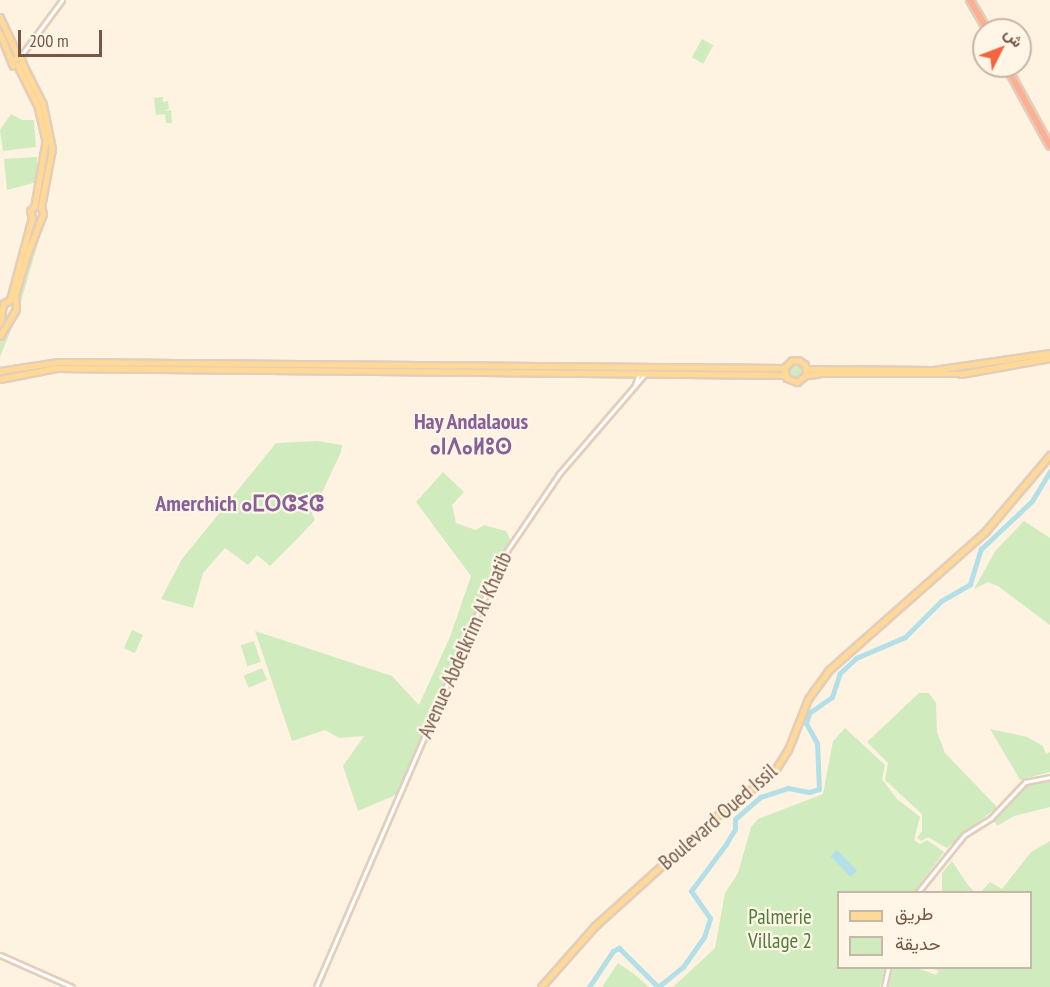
<!DOCTYPE html>
<html>
<head>
<meta charset="utf-8">
<style>
	body { margin:0 }
	#map { position:relative; width:1050px; height:987px; overflow:hidden; background:#fef2e0; font-family:"PT Sans Narrow",Vazirmatn,"Noto Sans Tifinagh",sans-serif }
	div>[style] { position:absolute }
	[style*='--x'] { left:calc(var(--x)*1px); top:calc(var(--y)*1px); width:calc(var(--w)*1px); rotate:calc(var(--a)*1deg) }
	.green>* { inset:0; background:#d0ecbe; transform-origin:0 0 }
	.round { border-radius:50% }
	.water>* { inset:0; background:#b3e0e8; transform-origin:0 0 }
	.river>* { height:5px; margin:-2.5px; padding:0 2.5px; transform-origin:2.5px; border-radius:2.5px; background:#b3e0e8 }
	.roads { filter:drop-shadow(2px 0 #e2cebb) drop-shadow(-2px 0 #e2cebb) drop-shadow(0 2px #e2cebb) drop-shadow(0 -2px #e2cebb) }
	.minor>* { height:3px; margin:-1.5px; padding:0 1.5px; transform-origin:1.5px; border-radius:1.5px; background:#fff }
	.major>* { height:4.5px; margin:-2.25px; padding:0 2.25px; transform-origin:2.25px; border-radius:2.25px; background:#ffd995 }
	.highway>* { height:6px; margin:-3px; padding:0 3px; transform-origin:3px; border-radius:3px; background:#fdaf92 }
	span { translate:-50% -50%; white-space:nowrap; text-align:center; line-height:1.15; -webkit-text-stroke:4.5px #fff6e7; paint-order:stroke }
	.street-label { font-size:21px; color:#765746 }
	.park-label { font-size:21px; color:#4f7d3d }
	.neighbourhood-label { font-size:22px; color:#87609a; font-weight:700 }
	.legend { position:absolute; left:837px; top:891px; width:195px; height:78px; box-sizing:border-box; background:#fff6e7; border:2px solid #c8b6a7; margin:0; padding:8px 10px; list-style:none; font-size:18px; color:#765746 }
	.legend li { display:flex; align-items:center; gap:12px; height:30px }
	.legend b { width:30px; border:2px solid #c8b6a7 }
	.north { position:absolute; left:972px; top:18px; width:60px; height:60px; box-sizing:border-box; background:#fff6e7; border:2px solid #c8b6a7; border-radius:50%; rotate:48deg; font-size:16px; font-weight:700; line-height:24px; text-align:center; color:#765746 }
	.north::after { content:''; display:block; margin:auto; width:21px; height:27px; background:#f1663c; clip-path:polygon(50% 0,100% 100%,50% 72%,0 100%) }
	.scale { position:absolute; left:18px; top:30px; width:84px; height:27px; box-sizing:border-box; border:3px solid #765746; border-top:0; padding-left:8px; font-size:18px; line-height:21px; white-space:nowrap; color:#765746; -webkit-text-stroke:4px #fff6e7; paint-order:stroke }
</style>
</head>
<body>
<div id="map">
	<div class="green">
		<i style="left:702px;top:39px;width:13px;height:21px;rotate:29deg"></i>
		<i style="clip-path:polygon(163px 97px,163px 102px,168px 101px,169px 109px,164px 111px,171px 110px,172px 123px,166px 123px,165px 114px,156px 115px,154px 98px)"></i>
		<i style="clip-path:polygon(11px 114px,22px 120px,34px 120px,36px 147px,3px 151px,0 130px)"></i>
		<i style="clip-path:polygon(37px 157px,37px 182px,7px 190px,4px 159px)"></i>
		<i style="clip-path:polygon(45px 219px,19px 308px,16px 300px,38px 222px)"></i>
		<i style="clip-path:polygon(18px 313px,17px 315px,0 357px,0 341px,10px 318px)"></i>
		<i class="round" style="left:787px;top:363px;width:16px;height:16px"></i>
		<i style="clip-path:polygon(317px 441px,342px 445px,341px 452px,312px 514px,315px 520px,298px 538px,270px 566px,257px 555px,248px 565px,225px 548px,203px 573px,193px 608px,161px 599px,182px 559px,276px 443px)"></i>
		<i style="clip-path:polygon(443px 472px,464px 492px,452px 505px,456px 523px,476px 530px,484px 525px,506px 531px,511px 541px,498px 560px,398px 794px,358px 811px,343px 766px,364px 736px,339px 738px,325px 730px,292px 741px,255px 631px,392px 676px,419px 705px,450px 637px,471px 576px,416px 502px)"></i>
		<i style="clip-path:polygon(1024px 521px,1050px 538px,1050px 625px,998px 586px,988px 582px,974px 589px,996px 550px)"></i>
		<i style="left:132px;top:630px;width:12px;height:20px;rotate:24deg"></i>
		<i style="left:254px;top:641px;width:22px;height:14px;rotate:72deg"></i>
		<i style="left:262px;top:668px;width:13px;height:20px;rotate:67deg"></i>
		<i style="clip-path:polygon(919px 693px,929px 693px,936px 703px,937px 732px,945px 753px,997px 807px,947px 848px,928px 837px,921px 841px,917px 838px,922px 831px,922px 814px,885px 780px,888px 763px,867px 742px)"></i>
		<i style="clip-path:polygon(845px 728px,885px 765px,882px 779px,897px 799px,920px 817px,914px 840px,920px 844px,927px 840px,944px 852px,914px 892px,838px 892px,838px 968px,886px 968px,880px 987px,673px 987px,715px 948px,725px 893px,738px 873px,751px 827px,758px 819px,823px 794px,833px 741px)"></i>
		<i style="clip-path:polygon(990px 729px,1027px 737px,1043px 746px,1046px 754px,1050px 752px,1050px 772px,1020px 780px)"></i>
		<i style="clip-path:polygon(1039px 779px,1050px 779px,1050px 807px,1014px 816px,997px 826px,993px 818px,1021px 788px)"></i>
		<i style="clip-path:polygon(1050px 841px,1050px 987px,886px 987px,891px 968px,918px 968px,936px 975px,939px 971px,930px 968px,1030px 968px,1030px 892px,981px 892px,990px 882px,1002px 889px,1031px 852px)"></i>
		<i style="clip-path:polygon(952px 861px,968px 885px,975px 892px,942px 892px,942px 873px)"></i>
		<i style="clip-path:polygon(618px 963px,634px 974px,649px 987px,602px 987px)"></i>
	</div>
	<div class="water">
		<i style="left:837px;top:850px;width:29px;height:9px;rotate:46deg"></i>
	</div>
	<div class="river">
		<i style="--x:589;--y:987;--w:43;--a:-56.3"></i>
		<i style="--x:613;--y:951;--w:7;--a:-27"></i>
		<i style="--x:619;--y:948;--w:55;--a:45"></i>
		<i style="--x:658;--y:987;--w:32;--a:-39"></i>
		<i style="--x:683;--y:967;--w:37;--a:-55"></i>
		<i style="--x:704;--y:937;--w:20;--a:-72"></i>
		<i style="--x:710;--y:918;--w:33;--a:-125"></i>
		<i style="--x:691;--y:891;--w:59;--a:-53.3"></i>
		<i style="--x:726;--y:844;--w:17;--a:-59"></i>
		<i style="--x:735;--y:829;--w:10;--a:-90"></i>
		<i style="--x:735;--y:819;--w:33;--a:-41"></i>
		<i style="--x:760;--y:797;--w:29;--a:-18"></i>
		<i style="--x:788;--y:788;--w:21;--a:11"></i>
		<i style="--x:809;--y:792;--w:10;--a:-17"></i>
		<i style="--x:819;--y:789;--w:46;--a:-92.5"></i>
		<i style="--x:817;--y:743;--w:23;--a:-119"></i>
		<i style="--x:806;--y:723;--w:10;--a:-73"></i>
		<i style="--x:809;--y:713;--w:28;--a:-35"></i>
		<i style="--x:832;--y:697;--w:25;--a:-72"></i>
		<i style="--x:840;--y:673;--w:22;--a:-43"></i>
		<i style="--x:856;--y:658;--w:53;--a:-23.2"></i>
		<i style="--x:905;--y:637;--w:51;--a:-45"></i>
		<i style="--x:941;--y:601;--w:34;--a:-30"></i>
		<i style="--x:970;--y:584;--w:37;--a:-73"></i>
		<i style="--x:981;--y:549;--w:70;--a:-43.3"></i>
		<i style="--x:1032;--y:501;--w:35;--a:-59"></i>
	</div>
	<div class="roads">
		<div class="minor">
			<i style="--x:20;--y:57;--w:71;--a:-53.6"></i>
			<i style="--x:635;--y:385;--w:13;--a:-72"></i>
			<i style="--x:918;--y:892;--w:73;--a:-51.1"></i>
			<i style="--x:964;--y:835;--w:32;--a:-32"></i>
			<i style="--x:991;--y:818;--w:50;--a:-46.6"></i>
			<i style="--x:1025;--y:782;--w:25;--a:-11"></i>
			<i style="--x:0;--y:955;--w:79;--a:24"></i>
			<i style="--x:316;--y:987;--w:468;--a:-66.6"></i>
			<i style="--x:502;--y:558;--w:102;--a:-55.8"></i>
			<i style="--x:559;--y:474;--w:132;--a:-49.3"></i>
			<i style="--x:884;--y:987;--w:19;--a:-78"></i>
		</div>
		<div class="major">
			<i style="--x:0;--y:17;--w:44;--a:64.6"></i>
			<i style="--x:0;--y:33;--w:35;--a:68"></i>
			<i style="--x:13;--y:65;--w:10;--a:0"></i>
			<i style="--x:23;--y:65;--w:7;--a:-106"></i>
			<i style="--x:21;--y:58;--w:8;--a:166"></i>
			<i style="--x:19;--y:68;--w:42;--a:63.4"></i>
			<i style="--x:38;--y:106;--w:37;--a:77"></i>
			<i style="--x:46;--y:142;--w:65;--a:99.8"></i>
			<i style="--x:32;--y:218;--w:7;--a:-106"></i>
			<i style="--x:30;--y:211;--w:7;--a:-45"></i>
			<i style="--x:10;--y:300;--w:85;--a:-75"></i>
			<i style="--x:0;--y:323;--w:19;--a:-81"></i>
			<i style="--x:3;--y:304;--w:8;--a:-30"></i>
			<i style="--x:0;--y:336;--w:31;--a:-59"></i>
			<i style="--x:16;--y:309;--w:14;--a:-94"></i>
			<i style="--x:15;--y:295;--w:42;--a:-73.3"></i>
			<i style="--x:27;--y:255;--w:44;--a:-68.7"></i>
			<i style="--x:43;--y:214;--w:7;--a:-106"></i>
			<i style="--x:41;--y:207;--w:59;--a:-79.3"></i>
			<i style="--x:52;--y:149;--w:45;--a:-101.6"></i>
			<i style="--x:43;--y:105;--w:45;--a:-116.6"></i>
			<i style="--x:806;--y:369;--w:128;--a:0.4"></i>
			<i style="--x:934;--y:370;--w:117;--a:-8.3"></i>
			<i style="--x:0;--y:371;--w:59;--a:-8.8"></i>
			<i style="--x:58;--y:362;--w:727;--a:0.47"></i>
			<i style="--x:806;--y:375;--w:10;--a:-96"></i>
			<i style="--x:805;--y:365;--w:7;--a:-146"></i>
			<i style="--x:799;--y:361;--w:7;--a:180"></i>
			<i style="--x:792;--y:361;--w:10;--a:135"></i>
			<i style="--x:785;--y:368;--w:10;--a:79"></i>
			<i style="--x:787;--y:378;--w:11;--a:22"></i>
			<i style="--x:797;--y:382;--w:11;--a:-38"></i>
			<i style="--x:806;--y:375;--w:11;--a:-5"></i>
			<i style="--x:817;--y:374;--w:144;--a:0"></i>
			<i style="--x:961;--y:374;--w:90;--a:-10.2"></i>
			<i style="--x:0;--y:379;--w:57;--a:-11.1"></i>
			<i style="--x:56;--y:368;--w:730;--a:0.55"></i>
			<i style="--x:541;--y:987;--w:81;--a:-48.5"></i>
			<i style="--x:595;--y:926;--w:169;--a:-42.1"></i>
			<i style="--x:720;--y:813;--w:68;--a:-37.2"></i>
			<i style="--x:774;--y:772;--w:26;--a:-58"></i>
			<i style="--x:788;--y:750;--w:55;--a:-68.6"></i>
			<i style="--x:808;--y:699;--w:34;--a:-54"></i>
			<i style="--x:828;--y:671;--w:210;--a:-41.5"></i>
			<i style="--x:985;--y:532;--w:101;--a:-49.8"></i>
		</div>
		<div class="highway">
			<i style="--x:970;--y:0;--w:34;--a:60"></i>
			<i style="--x:1006;--y:66;--w:91;--a:61.2"></i>
		</div>
	</div>
	<div class="street-label">
		<span style="left:465px;top:645px;rotate:-66deg">Avenue Abdelkrim Al Khatib</span>
		<span style="left:718px;top:817px;rotate:-41deg">Boulevard Oued Issil</span>
	</div>
	<div class="park-label">
		<span style="left:780px;top:929px">Palmerie<br>Village 2</span>
	</div>
	<div class="neighbourhood-label">
		<span style="left:471px;top:434px">Hay Andalaous<br>ⴰⵏⴷⴰⵍⵓⵙ</span>
		<span style="left:240px;top:504px">Amerchich ⴰⵎⵔⵛⵉⵛ</span>
	</div>
	<ul class="legend">
	<li><b style="height:8px;background:#ffd995"></b>طريق</li>
	<li><b style="height:16px;background:#d0ecbe"></b>حديقة</li>
	</ul>
	<div class="north">ش</div>
	<div class="scale">200 m</div>
</div>
</body>
</html>
